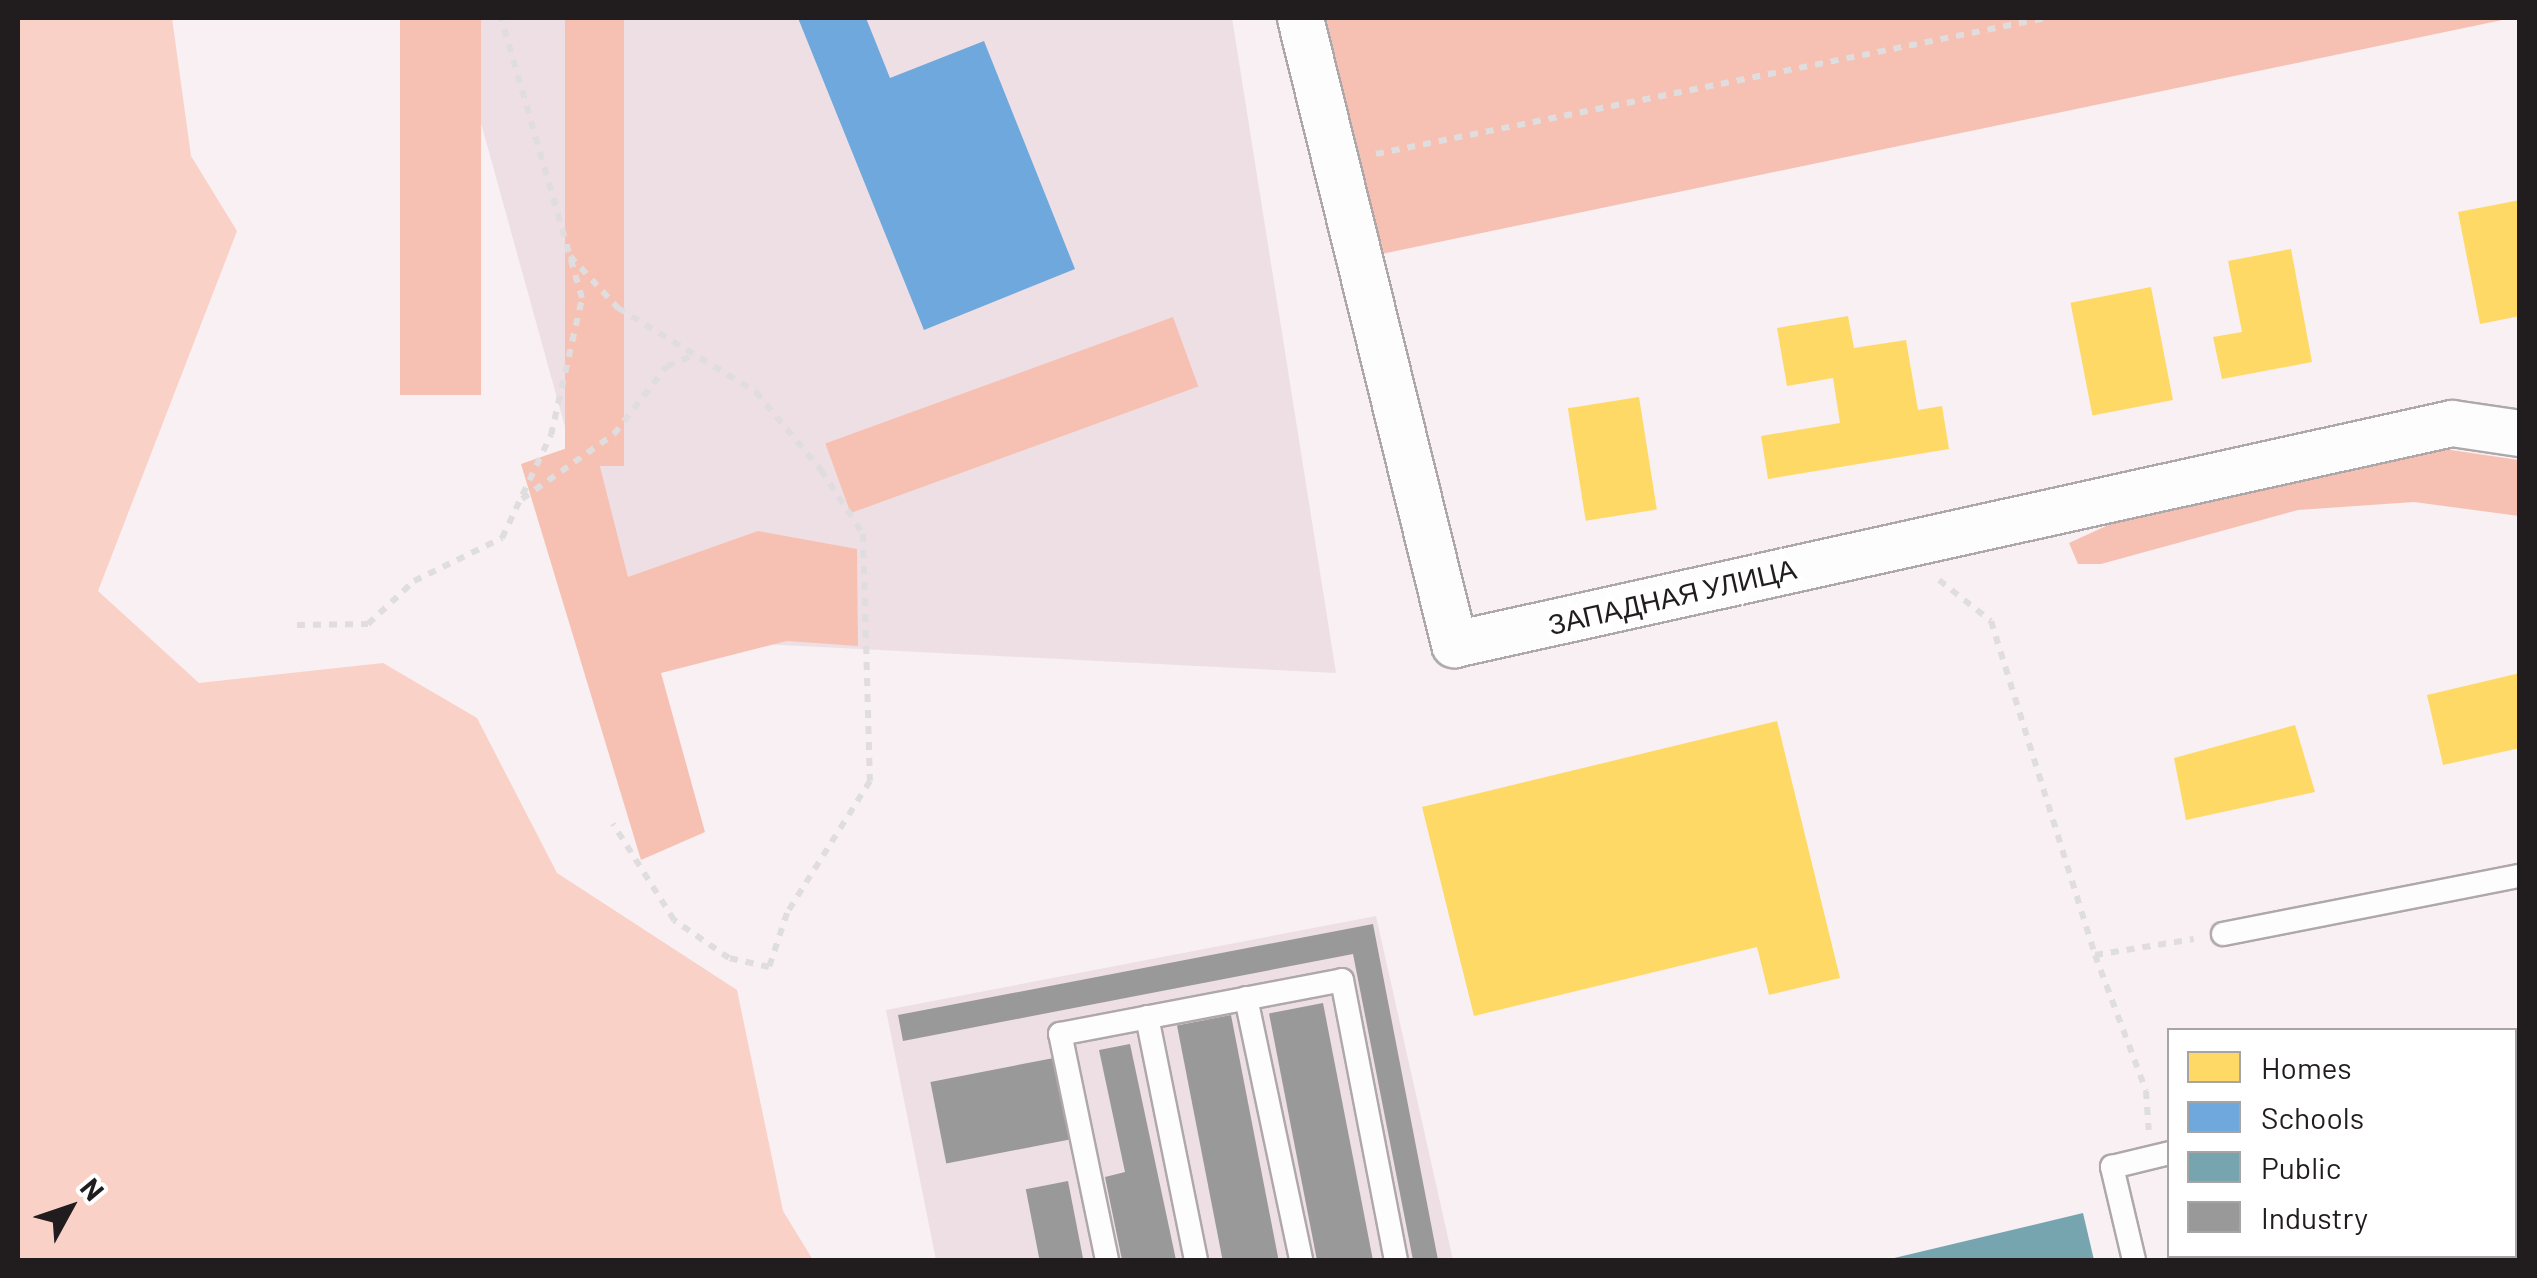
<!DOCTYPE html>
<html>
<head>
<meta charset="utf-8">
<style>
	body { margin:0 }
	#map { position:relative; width:2537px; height:1278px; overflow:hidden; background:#f8f0f3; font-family:Barlow,sans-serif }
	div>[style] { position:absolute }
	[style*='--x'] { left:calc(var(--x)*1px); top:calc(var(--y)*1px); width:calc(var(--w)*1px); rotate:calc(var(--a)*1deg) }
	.built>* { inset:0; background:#eedfe4 }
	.green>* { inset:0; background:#fad1c6 }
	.forest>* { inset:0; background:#f6c1b3; transform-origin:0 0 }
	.homes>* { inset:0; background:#ffd966; transform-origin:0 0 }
	.schools>* { inset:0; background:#6fa8dc }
	.public>* { inset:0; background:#76a5af }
	.industry>* { inset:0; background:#999; transform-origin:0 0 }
	.path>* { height:6px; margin-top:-3px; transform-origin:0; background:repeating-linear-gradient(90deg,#e0dddf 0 8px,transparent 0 16px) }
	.roads { filter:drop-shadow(2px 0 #afa8aa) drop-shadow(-2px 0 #afa8aa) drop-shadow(0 2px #afa8aa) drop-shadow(0 -2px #afa8aa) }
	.service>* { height:22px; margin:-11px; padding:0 11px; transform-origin:11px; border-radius:11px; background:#fefdfd }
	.minor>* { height:45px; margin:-22.5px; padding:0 22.5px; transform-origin:22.5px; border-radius:22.5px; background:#fefdfd }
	span { translate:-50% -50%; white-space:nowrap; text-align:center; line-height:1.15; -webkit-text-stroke:10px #fff; paint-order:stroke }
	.street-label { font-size:28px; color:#211c1d }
	.frame { position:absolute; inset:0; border:20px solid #211c1d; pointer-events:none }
	.legend { position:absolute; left:2167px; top:1028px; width:350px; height:230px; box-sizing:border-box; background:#fff; border:2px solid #a6a4a5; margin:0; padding:12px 18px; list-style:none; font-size:30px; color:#211c1d }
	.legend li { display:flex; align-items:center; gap:20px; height:50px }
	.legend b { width:50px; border:2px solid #a6a4a5 }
	.north { position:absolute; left:20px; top:1158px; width:100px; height:100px; -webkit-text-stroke:8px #fff; paint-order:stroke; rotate:50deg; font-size:28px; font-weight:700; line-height:40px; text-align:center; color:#211c1d }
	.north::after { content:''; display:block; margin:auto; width:35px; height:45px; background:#211c1d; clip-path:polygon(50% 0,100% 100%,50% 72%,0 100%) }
</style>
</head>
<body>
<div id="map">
	<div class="built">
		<i style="clip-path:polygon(452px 18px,1232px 18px,1336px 673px,623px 637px)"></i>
		<i style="clip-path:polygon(1376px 916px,1453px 1260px,936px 1260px,886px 1010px)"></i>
	</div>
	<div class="green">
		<i style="clip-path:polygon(18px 18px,172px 18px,191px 156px,237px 231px,98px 591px,199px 683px,383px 663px,477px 718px,557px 873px,737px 990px,783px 1211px,813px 1260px,18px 1260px)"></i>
	</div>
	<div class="forest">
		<i style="left:400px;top:18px;width:81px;height:377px"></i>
		<i style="left:565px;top:18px;width:59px;height:448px"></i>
		<i style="clip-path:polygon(1323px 18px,2512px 18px,1372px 256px)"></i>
		<i style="left:1173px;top:317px;width:74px;height:370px;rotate:70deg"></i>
		<i style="clip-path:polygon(593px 439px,628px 577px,758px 531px,857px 549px,858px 646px,787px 641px,661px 673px,705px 832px,641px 860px,521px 464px)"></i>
		<i style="clip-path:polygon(2444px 449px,2519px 460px,2519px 516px,2414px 502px,2298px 510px,2101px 564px,2078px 564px,2069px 543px,2163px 500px)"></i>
	</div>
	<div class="homes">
		<i style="clip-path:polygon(2520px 200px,2520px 316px,2480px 324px,2458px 212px)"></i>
		<i style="clip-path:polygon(2291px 249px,2312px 362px,2222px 379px,2213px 337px,2242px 332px,2228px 261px)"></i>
		<i style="left:2151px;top:287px;width:115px;height:82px;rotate:79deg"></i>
		<i style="clip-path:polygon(1848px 316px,1854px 348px,1906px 340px,1918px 410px,1942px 406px,1949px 449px,1768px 479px,1761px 436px,1840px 423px,1833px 378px,1787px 386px,1777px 328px)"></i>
		<i style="left:1639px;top:397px;width:114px;height:72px;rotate:81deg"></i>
		<i style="clip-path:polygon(2520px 673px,2520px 748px,2443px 765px,2427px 695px)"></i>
		<i style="clip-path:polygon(1777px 721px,1840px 978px,1769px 995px,1757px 947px,1474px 1016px,1422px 807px)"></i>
		<i style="clip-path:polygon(2295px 725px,2315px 792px,2186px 820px,2174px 758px)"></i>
	</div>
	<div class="schools">
		<i style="clip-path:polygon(798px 18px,866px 18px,890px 78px,984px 41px,1075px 269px,924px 330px)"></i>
	</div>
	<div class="public">
		<i style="clip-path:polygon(2083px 1213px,2094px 1260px,1891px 1260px,1890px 1259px)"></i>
	</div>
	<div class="industry">
		<i style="clip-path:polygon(1373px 924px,1438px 1260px,1413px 1260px,1353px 954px,903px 1041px,898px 1015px)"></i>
		<i style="left:1323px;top:1003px;width:262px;height:55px;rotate:79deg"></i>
		<i style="left:1231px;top:1015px;width:249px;height:55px;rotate:79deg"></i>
		<i style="clip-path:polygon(1130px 1044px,1176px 1260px,1122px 1260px,1105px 1177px,1125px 1172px,1099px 1050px)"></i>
		<i style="left:1059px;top:1057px;width:83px;height:131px;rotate:79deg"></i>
		<i style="left:1068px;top:1181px;width:80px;height:43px;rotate:79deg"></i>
	</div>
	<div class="path">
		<i style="--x:1376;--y:154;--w:683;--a:-11.49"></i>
		<i style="--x:570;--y:256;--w:71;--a:47.3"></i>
		<i style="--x:618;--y:308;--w:162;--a:31.3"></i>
		<i style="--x:756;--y:392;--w:102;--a:50.2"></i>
		<i style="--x:821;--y:470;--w:77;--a:56.7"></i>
		<i style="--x:863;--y:534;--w:247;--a:88.4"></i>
		<i style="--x:870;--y:781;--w:156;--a:122.2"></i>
		<i style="--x:787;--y:913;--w:57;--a:108.4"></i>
		<i style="--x:769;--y:967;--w:41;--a:-167.3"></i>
		<i style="--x:729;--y:958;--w:67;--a:-145.4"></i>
		<i style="--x:674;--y:920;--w:114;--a:-122.4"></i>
		<i style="--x:522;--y:499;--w:113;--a:-35.2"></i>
		<i style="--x:614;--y:434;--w:86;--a:-52.1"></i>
		<i style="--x:667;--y:366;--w:24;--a:-22"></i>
		<i style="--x:1939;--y:580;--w:66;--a:38.3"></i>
		<i style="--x:1991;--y:621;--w:350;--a:72.7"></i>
		<i style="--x:2095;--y:955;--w:100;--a:-9.2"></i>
		<i style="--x:297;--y:625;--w:71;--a:-0.8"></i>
		<i style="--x:368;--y:624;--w:63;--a:-43.1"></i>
		<i style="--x:414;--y:581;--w:98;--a:-26"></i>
		<i style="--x:502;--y:538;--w:114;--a:-64.6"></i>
		<i style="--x:551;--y:435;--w:140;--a:-77.2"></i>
		<i style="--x:582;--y:298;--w:291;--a:-106.1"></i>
		<i style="--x:2095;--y:955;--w:145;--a:69.4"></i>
		<i style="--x:2146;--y:1091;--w:39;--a:86"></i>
	</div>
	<div class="roads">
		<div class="service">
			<i style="--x:2223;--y:934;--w:303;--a:-11.1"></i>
			<i style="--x:1246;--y:998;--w:268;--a:78.1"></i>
			<i style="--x:1147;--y:1017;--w:248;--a:78.6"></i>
			<i style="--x:1107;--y:1260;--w:231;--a:-101.7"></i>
			<i style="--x:1060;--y:1034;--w:287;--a:-10.8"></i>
			<i style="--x:1342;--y:980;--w:285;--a:79.1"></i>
			<i style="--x:2134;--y:1260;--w:96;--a:-103.3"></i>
			<i style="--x:2112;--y:1167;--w:60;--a:-13.6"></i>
		</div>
		<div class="minor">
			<i style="--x:1300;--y:18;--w:645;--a:76.18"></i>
			<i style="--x:1454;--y:644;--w:1022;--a:-12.49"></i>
			<i style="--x:2452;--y:423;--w:69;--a:8.4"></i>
			<i style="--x:2514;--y:1104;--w:6;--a:-18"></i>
			<i style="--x:2337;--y:1260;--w:4;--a:-63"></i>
		</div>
	</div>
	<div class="street-label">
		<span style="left:1672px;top:596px;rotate:-13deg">ЗАПАДНАЯ УЛИЦА</span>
	</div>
	<div class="frame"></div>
	<ul class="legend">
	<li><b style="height:28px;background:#ffd966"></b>Homes</li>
	<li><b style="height:28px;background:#6fa8dc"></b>Schools</li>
	<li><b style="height:28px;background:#76a5af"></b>Public</li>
	<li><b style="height:28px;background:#999"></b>Industry</li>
	</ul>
	<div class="north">N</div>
</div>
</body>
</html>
